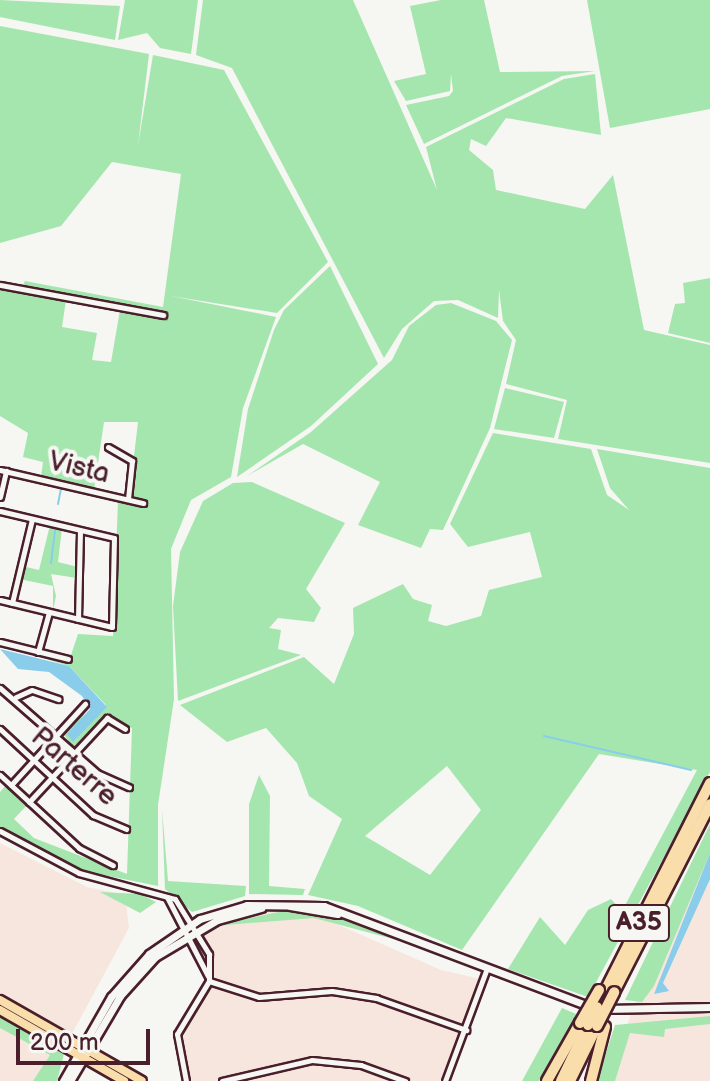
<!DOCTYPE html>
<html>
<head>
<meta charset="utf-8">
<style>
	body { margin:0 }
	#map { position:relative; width:710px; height:1081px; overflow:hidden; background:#f6f6f2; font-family:"Balsamiq Sans",sans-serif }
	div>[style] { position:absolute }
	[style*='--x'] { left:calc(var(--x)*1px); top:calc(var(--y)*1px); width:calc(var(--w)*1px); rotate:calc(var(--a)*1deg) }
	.built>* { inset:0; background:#f7e6de }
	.green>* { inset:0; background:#a5e6af }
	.water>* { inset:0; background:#8acdeb }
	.stream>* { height:2px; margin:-1px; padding:0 1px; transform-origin:1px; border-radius:1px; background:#8acdeb }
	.roads { filter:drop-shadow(2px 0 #4a1f2b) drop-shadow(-2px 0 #4a1f2b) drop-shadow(0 2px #4a1f2b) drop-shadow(0 -2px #4a1f2b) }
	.street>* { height:5px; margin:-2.5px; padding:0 2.5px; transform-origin:2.5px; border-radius:2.5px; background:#f6f6f2 }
	.secondary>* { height:7px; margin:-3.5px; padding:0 3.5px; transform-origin:3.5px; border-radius:3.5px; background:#f6f6f2 }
	.primary>* { height:8px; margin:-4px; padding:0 4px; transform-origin:4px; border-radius:4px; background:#f9deab }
	.highway>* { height:10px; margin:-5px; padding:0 5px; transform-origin:5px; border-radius:5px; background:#f9deab }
	.bridges { filter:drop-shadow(2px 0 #4a1f2b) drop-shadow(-2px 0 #4a1f2b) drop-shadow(0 2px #4a1f2b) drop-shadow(0 -2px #4a1f2b) }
	.highway-bridge>* { height:10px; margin:-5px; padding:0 5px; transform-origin:5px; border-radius:5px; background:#f9deab }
	span { translate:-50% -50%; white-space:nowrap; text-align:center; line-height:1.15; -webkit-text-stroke:8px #f6f6f2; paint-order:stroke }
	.shield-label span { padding:2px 6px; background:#f6f6f2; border:2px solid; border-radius:6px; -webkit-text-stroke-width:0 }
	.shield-label { font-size:26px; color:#4a1f2b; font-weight:700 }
	.street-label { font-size:28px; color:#4a1f2b }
	.scale { position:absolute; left:16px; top:1029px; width:134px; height:36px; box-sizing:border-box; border:4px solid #4a1f2b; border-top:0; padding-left:10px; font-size:24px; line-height:28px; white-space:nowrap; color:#4a1f2b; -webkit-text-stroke:6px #f6f6f2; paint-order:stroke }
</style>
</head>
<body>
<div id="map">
	<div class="built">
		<i style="clip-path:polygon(0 843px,87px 887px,125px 895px,129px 928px,74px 1030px,34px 1081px,0 1081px)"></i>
		<i style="clip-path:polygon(710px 847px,710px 1081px,608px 1081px,636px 999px)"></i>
		<i style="clip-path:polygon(298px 907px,441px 970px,485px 980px,440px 1081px,186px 1081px,179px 1035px,215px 978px,203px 931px,259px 910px)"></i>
	</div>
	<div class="green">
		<i style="clip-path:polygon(0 0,120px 6px,115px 40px,0 17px)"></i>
		<i style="clip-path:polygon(125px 0,198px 0,191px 54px,160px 48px,147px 33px,118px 40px)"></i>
		<i style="clip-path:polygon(203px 0,353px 0,437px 190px,426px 147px,564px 79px,595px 74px,601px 135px,506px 118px,486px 146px,471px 139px,469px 150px,493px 170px,496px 190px,585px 209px,613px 175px,644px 330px,710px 345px,710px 463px,558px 439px,567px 400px,506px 384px,516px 340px,503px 321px,499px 290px,498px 318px,458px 300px,434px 301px,402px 329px,384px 358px,232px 68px,196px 55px)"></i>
		<i style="clip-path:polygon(441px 0,484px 0,500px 72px,595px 71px,562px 76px,424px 144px,406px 105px,449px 96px,453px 91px,451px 74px,450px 91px,406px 101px,394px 81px,426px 74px,410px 6px)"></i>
		<i style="clip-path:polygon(587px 0,710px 0,710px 109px,610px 128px)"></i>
		<i style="clip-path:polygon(0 26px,149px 54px,138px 145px,153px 55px,224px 70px,328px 262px,277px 313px,171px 296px,276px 317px,243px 408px,231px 477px,191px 500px,171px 549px,174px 699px,158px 805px,158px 886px,74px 869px,0 828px,0 792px,7px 784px,28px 804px,14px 819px,34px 838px,127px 874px,132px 728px,107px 716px,74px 748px,62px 732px,88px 704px,73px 742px,106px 705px,69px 666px,0 645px,69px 661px,78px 634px,113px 636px,118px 500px,143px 505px,129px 498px,138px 422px,104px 422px,94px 490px,41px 477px,43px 462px,23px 457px,28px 433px,0 416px,0 287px,66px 300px,62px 327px,97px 333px,92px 360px,111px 362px,120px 310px,168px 314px,22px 287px,25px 281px,163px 307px,181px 174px,112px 162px,61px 226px,0 243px)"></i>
		<i style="clip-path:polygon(330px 266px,378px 364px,311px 426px,237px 477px,248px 409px,274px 330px,284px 310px)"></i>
		<i style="clip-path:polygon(710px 278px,710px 343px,668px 333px,675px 304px,685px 303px,683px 283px)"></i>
		<i style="clip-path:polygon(451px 303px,496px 321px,512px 340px,490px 428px,443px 530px,430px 529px,421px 548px,358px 525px,380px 482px,303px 444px,247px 476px,311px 432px,392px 360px,409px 326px,436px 305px)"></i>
		<i style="clip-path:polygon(505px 388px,564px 402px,554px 438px,494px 429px)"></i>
		<i style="clip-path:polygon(evenodd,493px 433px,591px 449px,607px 495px,629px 510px,610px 488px,597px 449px,710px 468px,710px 772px,588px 997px,508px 969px,540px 917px,565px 945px,588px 910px,611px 899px,622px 911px,697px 770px,599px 754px,462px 950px,358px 906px,308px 895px,342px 819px,309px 796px,297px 763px,266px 728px,227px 742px,180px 705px,304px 657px,334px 684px,354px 634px,353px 608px,403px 584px,413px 599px,432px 605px,428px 621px,446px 626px,481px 616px,489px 590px,542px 577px,530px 532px,468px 547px,450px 524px,493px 433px,447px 766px,481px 810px,430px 875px,365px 836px,447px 766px)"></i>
		<i style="clip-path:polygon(252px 482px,345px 523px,306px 589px,321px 608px,314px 622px,278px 618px,269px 628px,281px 630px,278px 649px,301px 655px,178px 701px,173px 606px,180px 552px,203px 501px,233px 483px)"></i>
		<i style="clip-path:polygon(50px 525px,62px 528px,58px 562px,78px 567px,77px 578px,51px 574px,56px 596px,53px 610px,53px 586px,19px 579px,22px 566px,39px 570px)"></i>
		<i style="clip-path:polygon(259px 775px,270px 796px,269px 886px,305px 889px,303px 895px,249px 894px,249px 804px)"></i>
		<i style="clip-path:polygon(162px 809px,168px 881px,246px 886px,245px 896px,192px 912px,165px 889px)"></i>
		<i style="clip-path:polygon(710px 824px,710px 853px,654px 986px,642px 1002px,625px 1000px)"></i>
		<i style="clip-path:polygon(100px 892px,140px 894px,156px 902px,140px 913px)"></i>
		<i style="clip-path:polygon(297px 908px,340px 916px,412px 944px,314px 918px,213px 926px)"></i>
		<i style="clip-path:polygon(562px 1008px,581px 1016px,539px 1081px,522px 1081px)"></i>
		<i style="clip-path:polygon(0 1016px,64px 1054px,57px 1081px,33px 1081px,50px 1055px,0 1028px)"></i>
		<i style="clip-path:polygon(710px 1016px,710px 1024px,665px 1029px,664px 1037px,630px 1033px,615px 1081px,597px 1081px,615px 1025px)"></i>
	</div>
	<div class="water">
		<i style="clip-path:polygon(0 649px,69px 666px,107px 707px,73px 742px,67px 734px,90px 709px,82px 696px,49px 672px,18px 669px)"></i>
		<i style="clip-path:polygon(710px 853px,710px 879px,663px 983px,669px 991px,654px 994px)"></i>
	</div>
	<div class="stream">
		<i style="--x:58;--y:504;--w:16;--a:-79"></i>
		<i style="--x:51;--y:563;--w:33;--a:-83"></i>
		<i style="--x:544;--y:736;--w:151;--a:13"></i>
	</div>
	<div class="roads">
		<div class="street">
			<i style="--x:0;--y:285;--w:166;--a:10.4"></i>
			<i style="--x:108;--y:447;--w:28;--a:30"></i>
			<i style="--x:132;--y:461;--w:38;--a:96"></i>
			<i style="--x:0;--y:470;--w:147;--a:13"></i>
			<i style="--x:0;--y:497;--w:27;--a:-77"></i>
			<i style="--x:0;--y:511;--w:117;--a:13.3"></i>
			<i style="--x:114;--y:538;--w:89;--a:91.3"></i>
			<i style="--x:112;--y:627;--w:115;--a:-166.4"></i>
			<i style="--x:12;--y:603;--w:86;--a:-76.6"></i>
			<i style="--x:78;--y:619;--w:88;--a:-88.7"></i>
			<i style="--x:0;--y:642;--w:70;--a:14"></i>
			<i style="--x:38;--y:652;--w:41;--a:-74.6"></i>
			<i style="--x:0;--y:688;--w:129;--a:41.2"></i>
			<i style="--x:97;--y:773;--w:35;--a:24"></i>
			<i style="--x:16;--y:697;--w:17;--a:-24"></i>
			<i style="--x:32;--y:690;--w:28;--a:19"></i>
			<i style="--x:0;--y:729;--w:127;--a:42.8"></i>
			<i style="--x:93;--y:815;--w:36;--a:23"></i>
			<i style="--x:0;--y:775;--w:108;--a:42.7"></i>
			<i style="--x:79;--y:848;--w:38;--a:27"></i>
			<i style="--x:11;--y:785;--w:110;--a:-47.6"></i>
			<i style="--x:29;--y:802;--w:115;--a:-47.1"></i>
			<i style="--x:107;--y:718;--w:21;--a:31"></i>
			<i style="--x:0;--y:831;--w:89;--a:28"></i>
			<i style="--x:79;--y:873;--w:99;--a:15.2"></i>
			<i style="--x:175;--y:899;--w:65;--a:58.3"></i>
			<i style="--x:209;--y:954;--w:27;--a:90"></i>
			<i style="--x:167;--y:897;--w:89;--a:62.6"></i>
			<i style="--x:186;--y:1081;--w:48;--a:-100.8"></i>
			<i style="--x:177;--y:1034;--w:62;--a:-58.9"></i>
			<i style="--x:209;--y:981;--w:52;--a:17.7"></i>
			<i style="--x:259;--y:997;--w:73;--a:-4.7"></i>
			<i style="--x:332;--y:991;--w:45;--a:9"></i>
			<i style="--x:376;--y:998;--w:96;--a:19.6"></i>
			<i style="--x:222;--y:1081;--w:92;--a:-13.1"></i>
			<i style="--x:312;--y:1060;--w:49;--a:5.8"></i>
			<i style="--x:361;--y:1065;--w:47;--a:20"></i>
			<i style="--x:445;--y:1081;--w:117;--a:-69.6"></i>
		</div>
		<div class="secondary">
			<i style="--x:290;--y:906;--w:48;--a:9.7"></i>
			<i style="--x:604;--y:1009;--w:106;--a:-1.1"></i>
			<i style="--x:63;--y:1081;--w:97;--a:-60.3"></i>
			<i style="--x:111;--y:997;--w:57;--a:-48.5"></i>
			<i style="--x:149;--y:954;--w:62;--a:-34.5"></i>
			<i style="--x:200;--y:919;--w:49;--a:-16.6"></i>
			<i style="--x:247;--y:905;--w:77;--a:0.7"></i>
			<i style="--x:324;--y:906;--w:285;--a:20.7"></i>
			<i style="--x:70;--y:1081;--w:99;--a:-59.5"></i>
			<i style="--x:120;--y:996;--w:52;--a:-48.1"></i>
			<i style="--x:155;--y:957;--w:72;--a:-30.8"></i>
			<i style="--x:217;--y:920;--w:46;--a:-15.3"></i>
		</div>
		<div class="primary">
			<i style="--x:0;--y:1000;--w:163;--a:29.7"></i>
			<i style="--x:0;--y:1010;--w:143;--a:29.8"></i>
		</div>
		<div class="highway">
			<i style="--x:605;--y:991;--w:233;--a:-63.2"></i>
			<i style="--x:614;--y:992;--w:211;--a:-62.9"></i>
			<i style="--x:547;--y:1081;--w:67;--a:-60.4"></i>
			<i style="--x:561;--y:1081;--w:62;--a:-64.3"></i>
			<i style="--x:570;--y:1081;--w:61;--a:-63.9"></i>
			<i style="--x:591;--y:1081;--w:56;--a:-75.5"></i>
		</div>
	</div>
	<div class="bridges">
		<div class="highway-bridge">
			<i style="--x:580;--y:1023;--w:38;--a:-60"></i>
			<i style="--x:588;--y:1025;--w:20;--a:-63"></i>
			<i style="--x:597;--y:1026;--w:38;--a:-63"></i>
		</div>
	</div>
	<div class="shield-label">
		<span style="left:639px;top:923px">A35</span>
	</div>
	<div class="street-label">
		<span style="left:79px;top:468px;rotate:13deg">Vista</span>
		<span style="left:74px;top:767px;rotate:41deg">Parterre</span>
	</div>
	<div class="scale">200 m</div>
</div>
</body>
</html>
